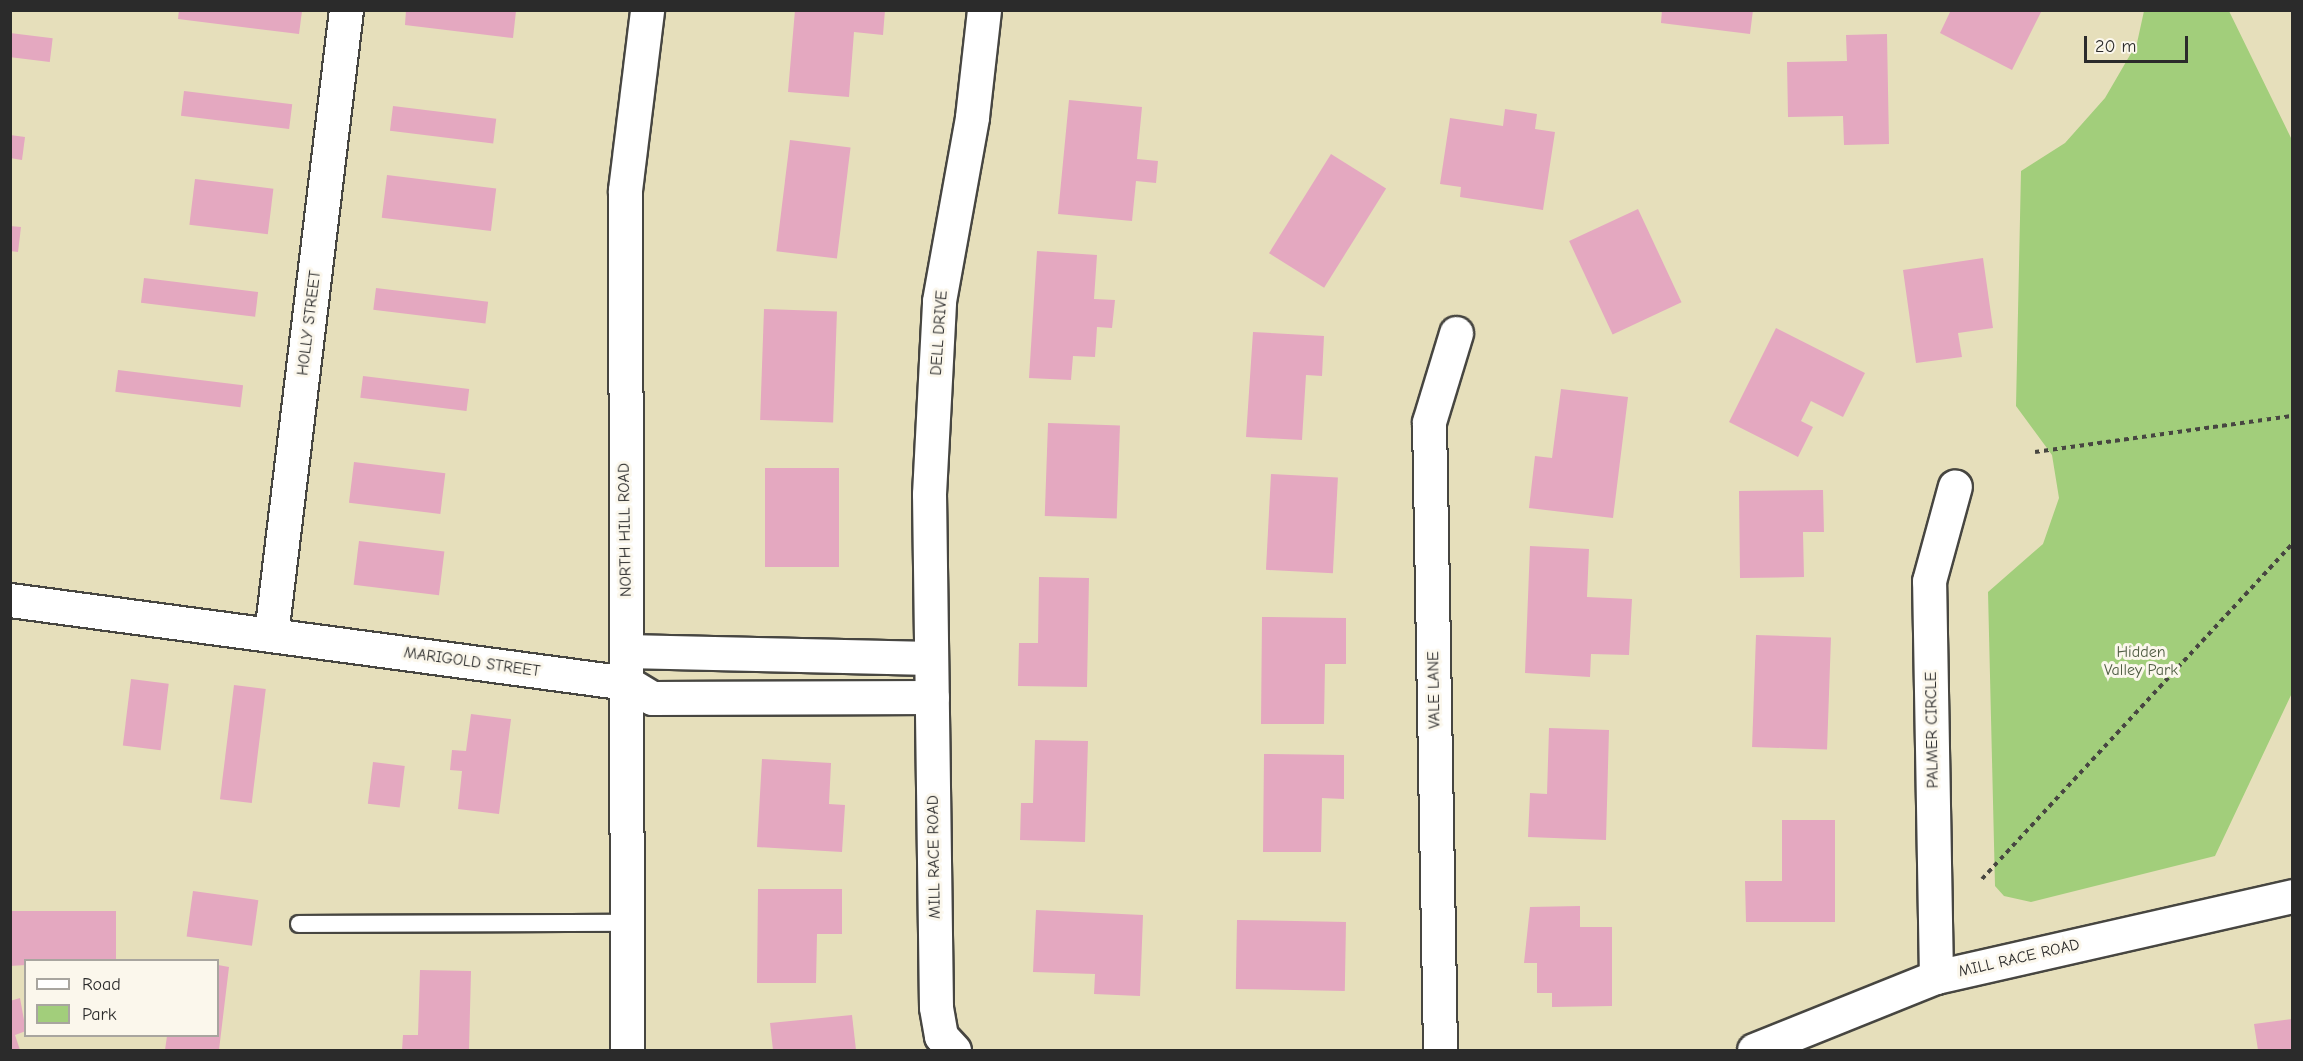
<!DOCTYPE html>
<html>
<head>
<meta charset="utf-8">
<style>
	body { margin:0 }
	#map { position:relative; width:2303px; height:1061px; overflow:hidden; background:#e6dfbb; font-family:"Comic Neue",sans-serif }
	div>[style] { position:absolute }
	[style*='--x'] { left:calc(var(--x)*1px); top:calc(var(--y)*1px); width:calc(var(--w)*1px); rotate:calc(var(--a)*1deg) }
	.green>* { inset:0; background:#a2ce7b }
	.building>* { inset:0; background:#e4a8c0; transform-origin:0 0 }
	.path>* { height:4px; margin-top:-2px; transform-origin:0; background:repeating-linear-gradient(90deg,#474641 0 4.5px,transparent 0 9px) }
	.roads { filter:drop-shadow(2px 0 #474641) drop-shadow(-2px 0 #474641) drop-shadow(0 2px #474641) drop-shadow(0 -2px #474641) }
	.service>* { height:16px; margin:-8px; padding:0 8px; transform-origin:8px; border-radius:8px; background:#fff }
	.minor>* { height:33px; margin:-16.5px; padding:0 16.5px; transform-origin:16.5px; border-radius:16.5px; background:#fff }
	.tertiary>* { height:33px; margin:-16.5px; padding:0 16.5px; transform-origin:16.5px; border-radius:16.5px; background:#fff }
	span { translate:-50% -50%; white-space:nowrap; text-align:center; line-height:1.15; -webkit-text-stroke:6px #fbf7ec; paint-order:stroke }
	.street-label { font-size:16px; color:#2b2b2b }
	.park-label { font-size:16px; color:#4f5c43 }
	.frame { position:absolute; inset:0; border:12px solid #2b2b2b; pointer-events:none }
	.legend { position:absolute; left:24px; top:959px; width:195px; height:78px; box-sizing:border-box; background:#fbf7ec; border:2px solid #a8a59f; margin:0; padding:8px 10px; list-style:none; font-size:18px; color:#2b2b2b }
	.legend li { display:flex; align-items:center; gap:12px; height:30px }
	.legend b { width:30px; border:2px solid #a8a59f }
	.scale { position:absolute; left:2084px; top:36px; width:104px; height:27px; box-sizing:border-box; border:3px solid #2b2b2b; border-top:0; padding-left:8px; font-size:18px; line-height:21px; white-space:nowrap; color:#2b2b2b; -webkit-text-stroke:4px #fbf7ec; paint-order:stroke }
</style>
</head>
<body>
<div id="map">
	<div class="green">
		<i style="clip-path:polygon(2144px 11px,2229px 11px,2292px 140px,2292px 693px,2215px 856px,2031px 902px,2004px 896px,1995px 886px,1988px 592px,2043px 544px,2059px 498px,2052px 455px,2016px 406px,2021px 171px,2065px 143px,2105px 98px,2137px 43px)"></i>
	</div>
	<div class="building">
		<i style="clip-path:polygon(179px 10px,298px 10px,302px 11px,299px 34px,178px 19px)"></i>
		<i style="clip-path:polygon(406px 10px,516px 11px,513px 38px,405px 25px)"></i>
		<i style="clip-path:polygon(795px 10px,885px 10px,883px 35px,854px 32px,849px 97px,788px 92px)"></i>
		<i style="clip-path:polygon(1662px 10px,1753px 10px,1750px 34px,1661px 23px)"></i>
		<i style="clip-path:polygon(1951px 10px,2042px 10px,2012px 70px,1940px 33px)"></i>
		<i style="left:10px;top:33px;width:43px;height:24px;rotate:7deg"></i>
		<i style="clip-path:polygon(1887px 34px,1889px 144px,1844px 145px,1843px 116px,1788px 117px,1787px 62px,1847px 61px,1846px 35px)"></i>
		<i style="left:184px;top:91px;width:109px;height:25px;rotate:7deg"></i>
		<i style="clip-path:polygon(1069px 100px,1142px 107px,1137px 159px,1158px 161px,1156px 183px,1136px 181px,1132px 221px,1058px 214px)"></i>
		<i style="left:393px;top:106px;width:104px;height:25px;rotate:7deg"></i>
		<i style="clip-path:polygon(1505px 109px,1537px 114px,1535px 129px,1555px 132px,1543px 210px,1460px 197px,1461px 187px,1440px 184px,1450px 118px,1503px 126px)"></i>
		<i style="clip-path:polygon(10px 135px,25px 137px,22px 160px,10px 158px)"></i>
		<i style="left:790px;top:140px;width:61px;height:112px;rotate:7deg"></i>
		<i style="left:1331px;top:154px;width:65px;height:117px;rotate:32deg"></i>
		<i style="left:387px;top:175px;width:110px;height:43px;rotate:7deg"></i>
		<i style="left:195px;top:179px;width:79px;height:46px;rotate:7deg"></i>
		<i style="left:1638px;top:209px;width:103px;height:76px;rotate:65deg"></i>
		<i style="clip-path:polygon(10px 226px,21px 227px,18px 252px,10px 251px)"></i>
		<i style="clip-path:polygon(1037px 251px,1097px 255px,1094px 299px,1115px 300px,1112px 328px,1097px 327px,1095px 357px,1073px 356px,1071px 380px,1029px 378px)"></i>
		<i style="clip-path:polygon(1983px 258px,1993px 328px,1958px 333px,1962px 357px,1916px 363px,1903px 270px)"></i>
		<i style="left:144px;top:278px;width:115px;height:25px;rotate:7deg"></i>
		<i style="left:376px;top:288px;width:113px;height:22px;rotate:7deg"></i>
		<i style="left:764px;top:309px;width:73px;height:111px;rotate:2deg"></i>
		<i style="clip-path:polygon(1776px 328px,1865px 373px,1843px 417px,1811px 401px,1801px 421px,1813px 427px,1798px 457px,1729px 422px)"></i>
		<i style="clip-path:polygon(1253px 332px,1324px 336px,1322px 376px,1306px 375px,1302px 440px,1246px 437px)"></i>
		<i style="left:118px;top:370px;width:126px;height:22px;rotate:7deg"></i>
		<i style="left:363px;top:376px;width:107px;height:22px;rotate:7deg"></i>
		<i style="clip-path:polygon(1561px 389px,1628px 397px,1613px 518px,1529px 508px,1535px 456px,1552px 458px)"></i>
		<i style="left:1048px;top:423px;width:72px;height:93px;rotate:2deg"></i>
		<i style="left:354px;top:462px;width:92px;height:41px;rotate:7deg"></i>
		<i style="left:765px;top:468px;width:74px;height:99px"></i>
		<i style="left:1271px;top:474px;width:67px;height:96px;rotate:3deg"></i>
		<i style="clip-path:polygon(1823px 490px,1824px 532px,1803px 532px,1804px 577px,1740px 578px,1739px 491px)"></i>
		<i style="left:359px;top:541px;width:86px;height:44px;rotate:7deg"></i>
		<i style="clip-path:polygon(1530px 546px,1589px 549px,1587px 597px,1632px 599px,1629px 655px,1591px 654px,1590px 677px,1525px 673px)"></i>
		<i style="clip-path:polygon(1039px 577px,1089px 578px,1087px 687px,1018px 686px,1019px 643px,1038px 643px)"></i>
		<i style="clip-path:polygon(1262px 617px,1346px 618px,1346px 664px,1325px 664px,1324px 724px,1261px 724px)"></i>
		<i style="left:1756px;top:635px;width:75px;height:112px;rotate:2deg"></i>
		<i style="left:131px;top:679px;width:38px;height:67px;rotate:7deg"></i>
		<i style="left:234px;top:685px;width:32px;height:115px;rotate:7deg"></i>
		<i style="clip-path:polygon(471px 714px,511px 719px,499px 814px,458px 809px,462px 771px,450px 770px,452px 750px,466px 751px)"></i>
		<i style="clip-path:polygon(1549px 728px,1609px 730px,1606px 840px,1528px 837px,1530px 793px,1547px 794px)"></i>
		<i style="clip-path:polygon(1035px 740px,1088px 741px,1085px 842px,1020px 840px,1021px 803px,1033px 803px)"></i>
		<i style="clip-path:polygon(1264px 754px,1344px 755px,1344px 799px,1322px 798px,1321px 852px,1263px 852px)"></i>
		<i style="clip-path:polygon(762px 759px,831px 763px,829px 804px,845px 805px,842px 852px,757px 847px)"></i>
		<i style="left:373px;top:762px;width:32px;height:42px;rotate:7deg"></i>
		<i style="clip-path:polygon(1782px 820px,1835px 820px,1835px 922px,1746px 922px,1745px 881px,1782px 881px)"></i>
		<i style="clip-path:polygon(758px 889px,842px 889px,842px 934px,817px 934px,816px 983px,757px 983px)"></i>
		<i style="left:193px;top:891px;width:66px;height:46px;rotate:8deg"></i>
		<i style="clip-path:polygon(1580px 906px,1580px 927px,1612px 927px,1612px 1006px,1552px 1007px,1552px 993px,1537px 993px,1537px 963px,1524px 963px,1530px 907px)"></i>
		<i style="clip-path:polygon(1036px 910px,1143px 915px,1140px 996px,1094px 994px,1095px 974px,1033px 972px)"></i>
		<i style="clip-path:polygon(10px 911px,116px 911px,116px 960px,26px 960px,26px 965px,10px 966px)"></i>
		<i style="left:1237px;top:920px;width:109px;height:69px;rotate:1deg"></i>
		<i style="clip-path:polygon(218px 965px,229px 967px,219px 1050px,165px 1050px,167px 1036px,218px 1036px)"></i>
		<i style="clip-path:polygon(420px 970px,471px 971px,469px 1050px,402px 1050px,403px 1035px,418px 1035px)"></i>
		<i style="clip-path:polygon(20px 998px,26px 1031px,15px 1035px,20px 1050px,10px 1050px,10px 1001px)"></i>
		<i style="clip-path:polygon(852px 1015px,856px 1050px,773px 1050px,770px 1023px)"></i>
		<i style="clip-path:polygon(2292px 1019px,2292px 1050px,2258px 1050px,2254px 1024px)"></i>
	</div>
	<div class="path">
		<i style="--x:2035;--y:452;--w:260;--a:-8"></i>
		<i style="--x:1982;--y:879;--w:456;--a:-47.2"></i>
	</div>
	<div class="roads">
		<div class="service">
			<i style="--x:299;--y:924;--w:330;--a:-0.2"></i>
		</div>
		<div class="minor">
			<i style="--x:10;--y:600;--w:623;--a:7.66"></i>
			<i style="--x:627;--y:683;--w:29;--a:31"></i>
			<i style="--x:652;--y:698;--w:280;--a:-0.2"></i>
			<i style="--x:271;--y:635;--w:629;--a:-83.16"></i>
			<i style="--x:626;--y:651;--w:305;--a:1.3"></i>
			<i style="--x:1936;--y:977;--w:396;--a:-91"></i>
			<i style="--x:1929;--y:581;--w:98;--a:-74.7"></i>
			<i style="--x:954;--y:1050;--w:19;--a:-133"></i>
			<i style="--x:941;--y:1036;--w:29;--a:-100"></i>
			<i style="--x:936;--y:1007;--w:513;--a:-90.78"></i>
			<i style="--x:929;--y:494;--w:193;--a:-87"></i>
			<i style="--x:939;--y:301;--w:187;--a:-79.8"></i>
			<i style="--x:972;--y:117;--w:108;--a:-83.6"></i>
			<i style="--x:1440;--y:1050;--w:628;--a:-91"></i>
			<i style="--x:1429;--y:422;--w:93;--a:-73.1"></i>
			<i style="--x:1754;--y:1050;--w:196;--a:-21.9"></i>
			<i style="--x:1936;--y:977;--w:365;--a:-12.8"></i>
		</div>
		<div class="tertiary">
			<i style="--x:627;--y:1050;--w:860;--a:-90.13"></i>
			<i style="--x:625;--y:190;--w:181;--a:-83"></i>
		</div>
	</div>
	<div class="street-label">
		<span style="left:309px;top:323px;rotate:-83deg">HOLLY STREET</span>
		<span style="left:939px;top:333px;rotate:-86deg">DELL DRIVE</span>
		<span style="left:625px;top:530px;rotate:-91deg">NORTH HILL ROAD</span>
		<span style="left:472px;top:662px;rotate:8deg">MARIGOLD STREET</span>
		<span style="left:1434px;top:690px;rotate:-91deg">VALE LANE</span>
		<span style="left:1932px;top:730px;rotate:-91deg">PALMER CIRCLE</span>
		<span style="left:934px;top:857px;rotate:-91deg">MILL RACE ROAD</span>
		<span style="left:2019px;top:958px;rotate:-13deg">MILL RACE ROAD</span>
	</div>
	<div class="park-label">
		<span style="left:2141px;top:661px">Hidden<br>Valley Park</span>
	</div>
	<div class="frame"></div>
	<ul class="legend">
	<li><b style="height:8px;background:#fff"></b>Road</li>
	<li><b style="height:16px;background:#a2ce7b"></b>Park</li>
	</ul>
	<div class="scale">20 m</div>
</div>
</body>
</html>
